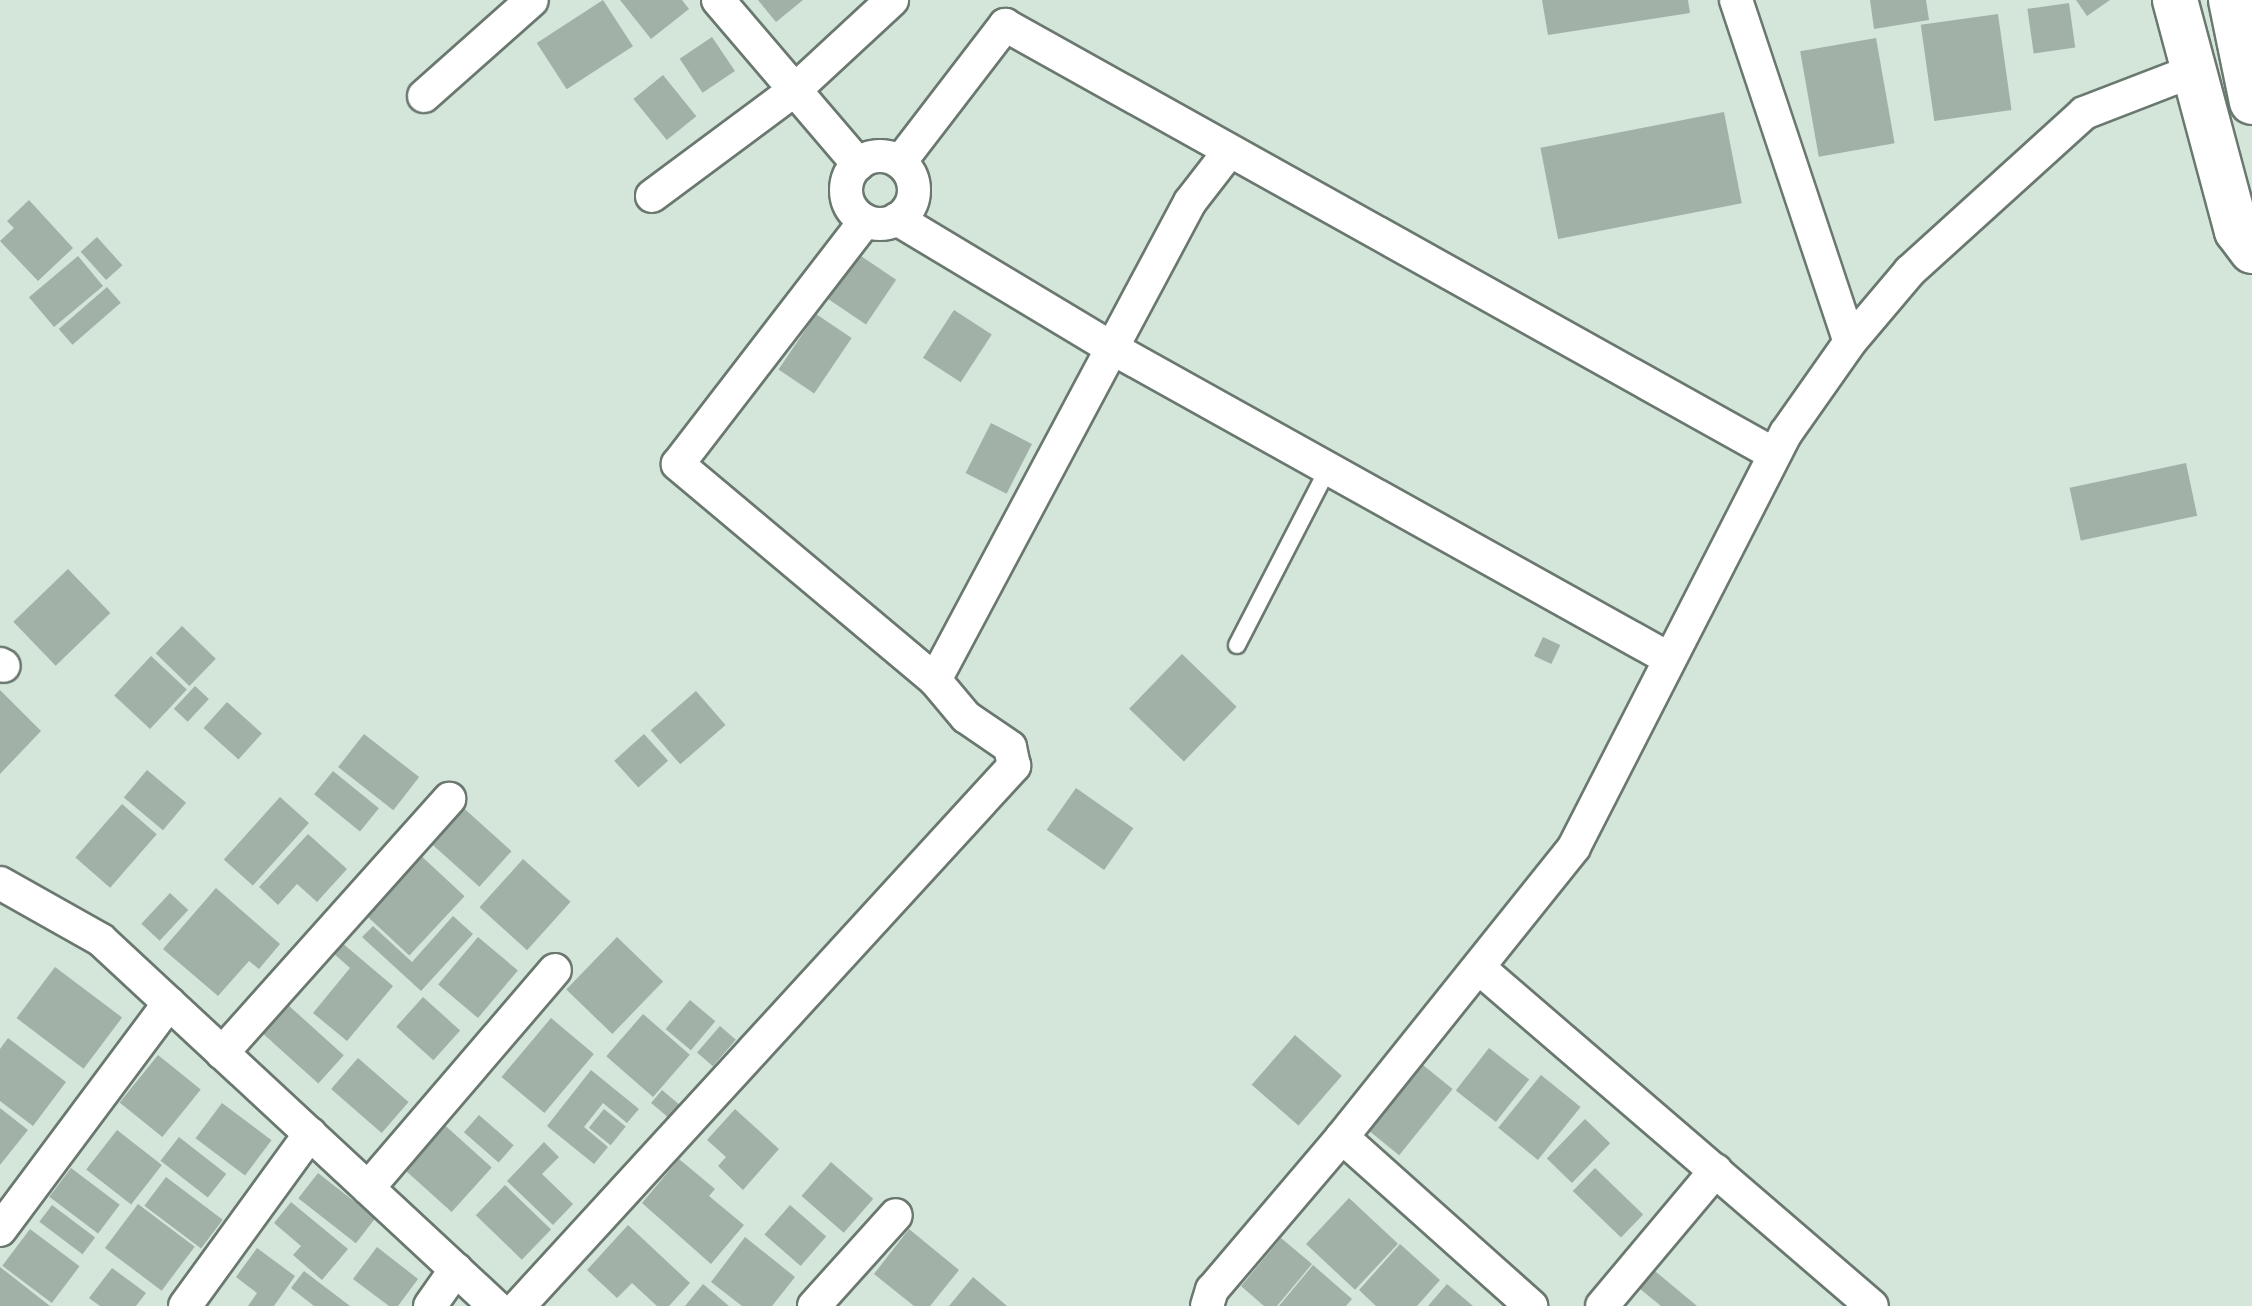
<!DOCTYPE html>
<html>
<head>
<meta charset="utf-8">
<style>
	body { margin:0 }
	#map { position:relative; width:2252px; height:1306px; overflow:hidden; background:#d4e5da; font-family:"Alegreya Sans",sans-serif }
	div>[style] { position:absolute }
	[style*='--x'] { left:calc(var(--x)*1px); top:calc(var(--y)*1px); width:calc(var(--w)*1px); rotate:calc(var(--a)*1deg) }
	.building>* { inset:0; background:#a1b1a7; transform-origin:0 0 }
	.roads { filter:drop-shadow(2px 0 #6a786f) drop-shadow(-2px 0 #6a786f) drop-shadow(0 2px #6a786f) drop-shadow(0 -2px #6a786f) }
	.lane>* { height:16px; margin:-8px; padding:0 8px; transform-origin:8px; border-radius:8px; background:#fff }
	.street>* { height:32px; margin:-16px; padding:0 16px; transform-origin:16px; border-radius:16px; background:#fff }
	.street>.ring { margin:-16px; padding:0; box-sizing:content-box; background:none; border:32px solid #fff; border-radius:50% }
	.highway>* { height:44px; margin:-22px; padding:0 22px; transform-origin:22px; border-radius:22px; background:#fff }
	span { translate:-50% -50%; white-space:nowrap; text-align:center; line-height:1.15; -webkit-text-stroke:6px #fff; paint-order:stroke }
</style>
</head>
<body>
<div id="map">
	<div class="building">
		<i style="left:603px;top:0;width:55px;height:79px;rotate:57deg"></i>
		<i style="clip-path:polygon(620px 0,682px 0,689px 9px,651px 39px)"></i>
		<i style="clip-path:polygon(758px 0,803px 0,776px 22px)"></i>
		<i style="clip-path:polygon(1542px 0,1688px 0,1690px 13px,1548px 35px)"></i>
		<i style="clip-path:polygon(1870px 0,1926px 0,1929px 20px,1874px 29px)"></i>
		<i style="clip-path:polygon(2076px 0,2110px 0,2087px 16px)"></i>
		<i style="left:2069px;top:3px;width:45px;height:42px;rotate:82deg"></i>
		<i style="left:1998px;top:14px;width:97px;height:78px;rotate:82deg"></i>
		<i style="left:712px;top:37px;width:41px;height:39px;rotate:56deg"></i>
		<i style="left:1876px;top:38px;width:107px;height:77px;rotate:80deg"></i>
		<i style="left:663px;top:75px;width:53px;height:38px;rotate:51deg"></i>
		<i style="left:1724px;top:112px;width:93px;height:187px;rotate:79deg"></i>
		<i style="clip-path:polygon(29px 200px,73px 248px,38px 281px,0 241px,14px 228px,7px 221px)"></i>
		<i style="left:97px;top:237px;width:38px;height:22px;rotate:48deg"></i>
		<i style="left:858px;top:254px;width:46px;height:54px;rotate:34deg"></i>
		<i style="left:78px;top:256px;width:39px;height:64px;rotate:50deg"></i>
		<i style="left:107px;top:287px;width:21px;height:64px;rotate:49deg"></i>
		<i style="left:954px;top:310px;width:45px;height:57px;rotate:33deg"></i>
		<i style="left:816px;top:314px;width:43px;height:67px;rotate:34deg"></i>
		<i style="left:991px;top:423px;width:46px;height:56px;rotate:27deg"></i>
		<i style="left:2186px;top:463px;width:54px;height:119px;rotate:78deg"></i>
		<i style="left:68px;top:569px;width:61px;height:76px;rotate:46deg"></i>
		<i style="left:182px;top:626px;width:47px;height:38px;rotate:44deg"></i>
		<i style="left:1543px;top:637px;width:19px;height:21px;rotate:25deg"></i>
		<i style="left:1182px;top:654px;width:76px;height:76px;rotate:44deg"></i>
		<i style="left:151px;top:656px;width:49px;height:54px;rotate:43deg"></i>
		<i style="left:195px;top:686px;width:19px;height:31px;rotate:43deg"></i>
		<i style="clip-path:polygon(0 690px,41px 731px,0 774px)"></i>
		<i style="left:696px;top:691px;width:45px;height:60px;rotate:49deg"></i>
		<i style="left:227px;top:702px;width:47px;height:35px;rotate:42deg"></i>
		<i style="left:364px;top:734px;width:70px;height:42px;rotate:38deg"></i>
		<i style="left:644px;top:734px;width:36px;height:40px;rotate:48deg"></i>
		<i style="left:147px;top:770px;width:51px;height:36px;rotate:40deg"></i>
		<i style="left:333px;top:771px;width:59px;height:30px;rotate:39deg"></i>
		<i style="left:1076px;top:788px;width:70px;height:51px;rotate:35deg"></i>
		<i style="left:280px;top:797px;width:39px;height:84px;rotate:42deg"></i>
		<i style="left:458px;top:803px;width:72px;height:48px;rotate:42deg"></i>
		<i style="left:122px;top:804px;width:46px;height:71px;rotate:41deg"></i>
		<i style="clip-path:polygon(308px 834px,347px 869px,317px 902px,297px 884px,278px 905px,259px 887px)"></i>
		<i style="left:417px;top:852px;width:65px;height:81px;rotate:43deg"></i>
		<i style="left:523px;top:859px;width:64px;height:65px;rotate:42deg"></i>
		<i style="clip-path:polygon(216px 888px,280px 944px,259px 969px,249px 961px,218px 996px,163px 949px)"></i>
		<i style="left:170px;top:893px;width:25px;height:42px;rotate:43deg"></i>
		<i style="clip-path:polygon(453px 916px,473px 934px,421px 991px,362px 937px,373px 926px,412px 962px)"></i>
		<i style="left:478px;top:937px;width:52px;height:62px;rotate:40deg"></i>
		<i style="left:617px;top:937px;width:64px;height:73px;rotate:44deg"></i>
		<i style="clip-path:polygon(341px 942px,393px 986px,347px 1041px,313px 1013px,350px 968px,332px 952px)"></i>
		<i style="left:55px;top:967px;width:84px;height:64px;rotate:37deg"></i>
		<i style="left:423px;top:997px;width:50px;height:40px;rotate:42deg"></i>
		<i style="left:690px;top:1000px;width:33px;height:38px;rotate:40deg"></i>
		<i style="left:288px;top:1005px;width:75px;height:38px;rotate:42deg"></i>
		<i style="left:643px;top:1014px;width:62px;height:56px;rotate:41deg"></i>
		<i style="left:551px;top:1018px;width:56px;height:77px;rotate:40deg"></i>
		<i style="left:720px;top:1026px;width:21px;height:35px;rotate:41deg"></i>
		<i style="left:1295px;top:1035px;width:62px;height:66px;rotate:41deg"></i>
		<i style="clip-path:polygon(8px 1038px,66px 1082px,33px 1126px,0 1101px,0 1049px)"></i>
		<i style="left:1489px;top:1048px;width:51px;height:54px;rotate:38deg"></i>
		<i style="left:158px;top:1055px;width:55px;height:61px;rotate:39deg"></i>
		<i style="left:1413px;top:1057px;width:51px;height:85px;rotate:39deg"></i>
		<i style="left:358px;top:1058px;width:67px;height:41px;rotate:41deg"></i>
		<i style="clip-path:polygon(591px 1070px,639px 1109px,627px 1123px,603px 1103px,584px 1127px,608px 1147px,594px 1164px,547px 1126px)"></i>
		<i style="left:1541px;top:1075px;width:51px;height:68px;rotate:39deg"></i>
		<i style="left:662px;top:1090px;width:23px;height:17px;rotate:40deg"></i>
		<i style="left:222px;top:1103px;width:62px;height:44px;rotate:37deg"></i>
		<i style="clip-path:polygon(0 1108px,28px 1130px,0 1165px)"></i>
		<i style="left:604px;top:1109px;width:28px;height:24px;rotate:39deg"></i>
		<i style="clip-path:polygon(735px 1109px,779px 1149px,743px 1190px,718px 1166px,726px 1157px,707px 1140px)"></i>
		<i style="left:479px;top:1115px;width:46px;height:23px;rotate:41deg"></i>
		<i style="left:1585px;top:1119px;width:35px;height:55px;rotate:44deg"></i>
		<i style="left:439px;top:1120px;width:71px;height:60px;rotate:42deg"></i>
		<i style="left:117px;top:1130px;width:57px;height:50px;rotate:38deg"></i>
		<i style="left:179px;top:1137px;width:60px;height:30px;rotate:38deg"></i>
		<i style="clip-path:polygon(544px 1142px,559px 1157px,542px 1174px,573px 1204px,553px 1225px,507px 1181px)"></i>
		<i style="clip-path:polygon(679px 1159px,715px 1189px,709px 1196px,744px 1225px,711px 1264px,642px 1203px)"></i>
		<i style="left:831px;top:1162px;width:56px;height:45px;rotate:41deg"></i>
		<i style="left:71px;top:1168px;width:61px;height:36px;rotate:37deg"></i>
		<i style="left:1595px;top:1168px;width:67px;height:32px;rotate:44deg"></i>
		<i style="left:318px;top:1173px;width:73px;height:32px;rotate:38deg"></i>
		<i style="left:166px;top:1177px;width:71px;height:36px;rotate:37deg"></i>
		<i style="left:505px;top:1185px;width:64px;height:42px;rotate:44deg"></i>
		<i style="left:1349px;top:1198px;width:67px;height:63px;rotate:43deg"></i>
		<i style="clip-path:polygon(291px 1202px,348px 1249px,322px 1280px,293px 1255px,301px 1246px,274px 1223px)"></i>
		<i style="left:138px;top:1204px;width:71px;height:55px;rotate:37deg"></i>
		<i style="left:52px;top:1205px;width:54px;height:21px;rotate:37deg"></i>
		<i style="left:790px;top:1205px;width:48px;height:39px;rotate:41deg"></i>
		<i style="clip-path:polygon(628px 1225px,690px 1283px,669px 1306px,657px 1306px,632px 1283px,617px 1298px,587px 1270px)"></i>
		<i style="left:30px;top:1229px;width:62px;height:46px;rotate:37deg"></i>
		<i style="clip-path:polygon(909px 1229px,959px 1270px,930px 1306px,914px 1306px,874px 1274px)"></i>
		<i style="clip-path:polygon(745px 1237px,795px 1277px,772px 1306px,742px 1306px,711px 1282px)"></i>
		<i style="clip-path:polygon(1281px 1238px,1312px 1264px,1277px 1306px,1264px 1306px,1241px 1286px)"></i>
		<i style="clip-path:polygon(1400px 1244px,1440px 1280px,1417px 1306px,1376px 1306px,1359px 1290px)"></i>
		<i style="clip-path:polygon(377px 1247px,418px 1279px,398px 1306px,389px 1306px,353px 1279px)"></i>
		<i style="clip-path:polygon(257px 1248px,295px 1276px,274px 1306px,248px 1306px,257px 1293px,236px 1277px)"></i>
		<i style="clip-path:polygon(1644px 1262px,1697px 1306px,1661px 1306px,1629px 1280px)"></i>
		<i style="clip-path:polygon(1313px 1265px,1352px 1299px,1346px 1306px,1279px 1306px)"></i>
		<i style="clip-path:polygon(0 1267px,50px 1306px,0 1306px)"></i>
		<i style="clip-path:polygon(112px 1268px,146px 1293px,136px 1306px,100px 1306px,89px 1298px)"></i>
		<i style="clip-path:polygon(304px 1271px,350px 1306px,314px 1306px,291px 1288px)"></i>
		<i style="clip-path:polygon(973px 1277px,1007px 1306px,949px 1306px)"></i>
		<i style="clip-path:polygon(703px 1284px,729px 1306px,685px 1306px)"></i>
		<i style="clip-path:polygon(1447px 1284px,1473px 1306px,1428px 1306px)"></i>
	</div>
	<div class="roads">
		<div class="lane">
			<i style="--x:1237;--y:645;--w:200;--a:-62.7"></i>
		</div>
		<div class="street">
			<i style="--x:718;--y:0;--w:216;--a:49.5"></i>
			<i style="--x:1736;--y:0;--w:360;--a:71.6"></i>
			<i style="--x:424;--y:96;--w:144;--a:-41.6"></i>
			<i class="ring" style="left:846px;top:156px;width:36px;height:36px"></i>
			<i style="--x:900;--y:162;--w:173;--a:-52.5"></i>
			<i style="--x:1005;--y:25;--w:881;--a:29.16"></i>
			<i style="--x:652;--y:196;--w:179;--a:-36.6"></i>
			<i style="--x:796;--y:89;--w:131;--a:-42.8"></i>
			<i style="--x:897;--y:219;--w:251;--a:31"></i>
			<i style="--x:1112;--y:348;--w:637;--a:29.14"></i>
			<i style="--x:0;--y:664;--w:4;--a:27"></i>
			<i style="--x:935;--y:680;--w:542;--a:-61.92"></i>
			<i style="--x:1190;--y:202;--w:62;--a:-52.2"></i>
			<i style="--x:0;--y:883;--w:116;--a:29.4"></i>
			<i style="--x:101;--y:940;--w:538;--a:42.89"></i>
			<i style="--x:1479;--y:968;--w:518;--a:40.7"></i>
			<i style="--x:222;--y:1053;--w:341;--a:-48.2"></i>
			<i style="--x:1342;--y:1137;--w:254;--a:41.8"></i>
			<i style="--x:368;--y:1188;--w:287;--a:-49.4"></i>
			<i style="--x:0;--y:1230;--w:283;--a:-53.3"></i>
			<i style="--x:185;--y:1306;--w:213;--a:-54"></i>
			<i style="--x:430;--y:1306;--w:45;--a:-54.9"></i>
			<i style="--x:519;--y:1306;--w:733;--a:-47.49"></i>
			<i style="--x:1014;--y:766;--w:19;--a:-102"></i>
			<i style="--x:1010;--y:747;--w:53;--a:-145.7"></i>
			<i style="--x:966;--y:717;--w:48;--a:-130"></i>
			<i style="--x:935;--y:680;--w:336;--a:-140"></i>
			<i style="--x:678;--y:464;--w:307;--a:-52.4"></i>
			<i style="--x:814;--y:1306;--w:122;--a:-48"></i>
			<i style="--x:1207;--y:1306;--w:17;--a:-73"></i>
			<i style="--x:1212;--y:1290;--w:201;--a:-49.6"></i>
			<i style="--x:1342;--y:1137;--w:371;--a:-51.3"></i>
			<i style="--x:1574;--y:847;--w:465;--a:-62.9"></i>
			<i style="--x:1786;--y:433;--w:111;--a:-54.9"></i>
			<i style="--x:1850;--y:342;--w:93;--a:-49.8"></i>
			<i style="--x:1910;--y:271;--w:235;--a:-42.2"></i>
			<i style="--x:2084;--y:113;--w:117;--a:-21.1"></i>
			<i style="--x:1602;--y:1306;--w:177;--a:-50"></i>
		</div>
		<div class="highway">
			<i style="--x:2175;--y:0;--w:239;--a:75"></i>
			<i style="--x:2237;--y:231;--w:25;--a:53"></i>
			<i style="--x:2231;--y:0;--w:104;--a:78.4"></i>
		</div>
	</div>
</div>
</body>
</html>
